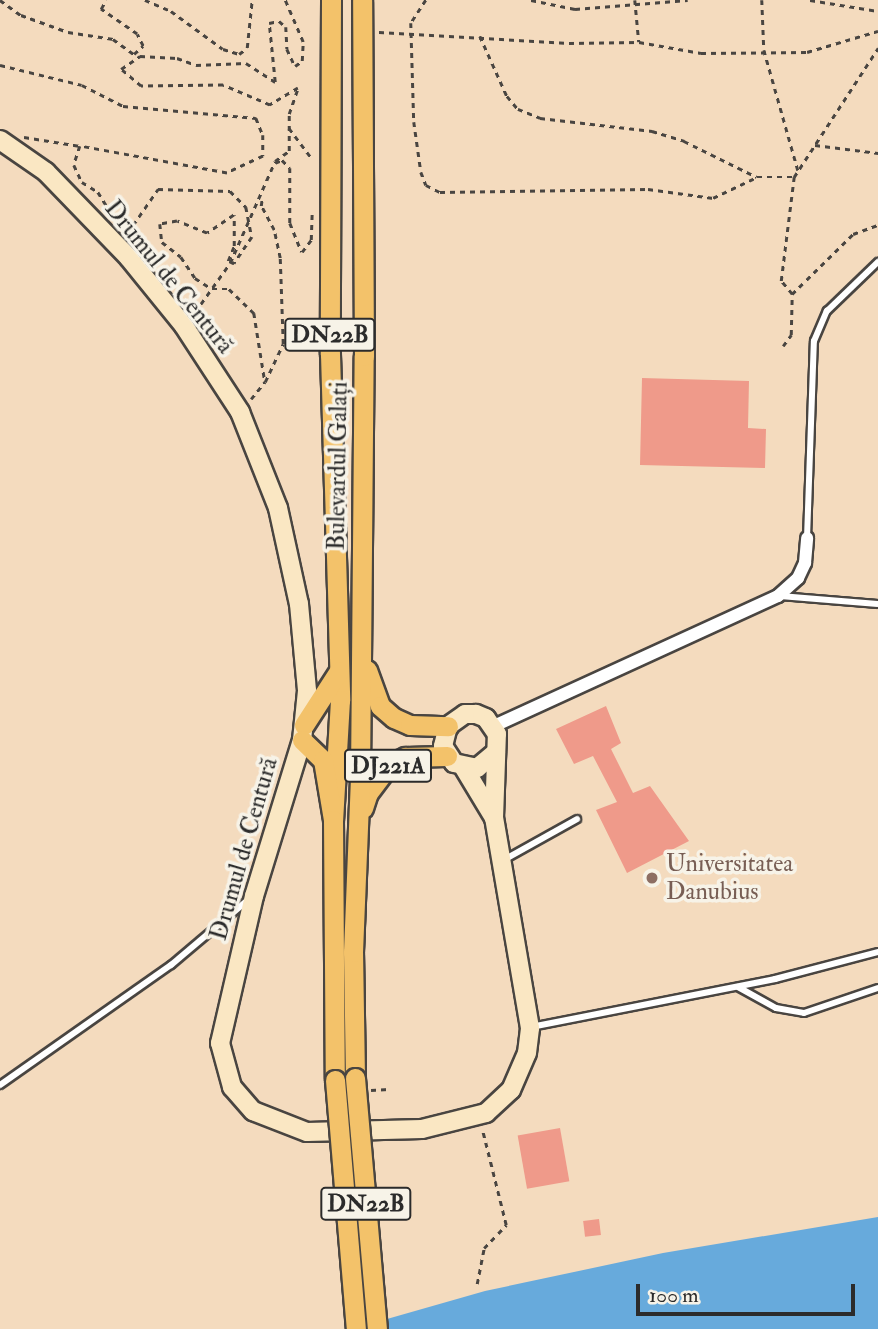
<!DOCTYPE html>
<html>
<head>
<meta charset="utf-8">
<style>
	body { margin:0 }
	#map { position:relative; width:878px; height:1329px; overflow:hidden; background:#f4dbbe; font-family:"IM FELL Double Pica",serif }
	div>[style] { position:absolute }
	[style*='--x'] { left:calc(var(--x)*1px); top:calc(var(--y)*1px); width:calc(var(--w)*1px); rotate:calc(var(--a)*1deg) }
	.water>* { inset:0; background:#67aadc }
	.building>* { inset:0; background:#ef9a8a; transform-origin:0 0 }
	.path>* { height:2.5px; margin-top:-1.25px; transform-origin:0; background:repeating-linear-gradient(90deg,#494541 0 5px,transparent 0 10px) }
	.roads { filter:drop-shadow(2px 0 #494541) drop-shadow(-2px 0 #494541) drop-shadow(0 2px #494541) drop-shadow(0 -2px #494541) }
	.lane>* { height:6px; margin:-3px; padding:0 3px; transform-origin:3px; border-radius:3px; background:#fff }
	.street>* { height:12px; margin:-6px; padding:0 6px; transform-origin:6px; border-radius:6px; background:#fff }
	.secondary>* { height:18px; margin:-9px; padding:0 9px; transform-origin:9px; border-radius:9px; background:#fae7c3 }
	.primary>* { height:19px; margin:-9.5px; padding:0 9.5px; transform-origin:9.5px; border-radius:9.5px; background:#f3c26a }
	.bridges { filter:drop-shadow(2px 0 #494541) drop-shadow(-2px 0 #494541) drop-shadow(0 2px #494541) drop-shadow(0 -2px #494541) }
	.primary-bridge>* { height:19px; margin:-9.5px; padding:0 9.5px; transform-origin:9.5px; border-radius:9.5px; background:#f3c26a }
	.dots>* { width:19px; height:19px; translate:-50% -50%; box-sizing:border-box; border:4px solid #f7f3e8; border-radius:50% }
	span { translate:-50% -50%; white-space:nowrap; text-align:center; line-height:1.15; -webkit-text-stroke:7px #f7f3e8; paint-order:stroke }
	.shield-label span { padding:2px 5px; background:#f7f3e8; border:2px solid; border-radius:5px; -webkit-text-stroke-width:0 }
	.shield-label { font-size:23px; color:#2b2b2b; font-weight:700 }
	.street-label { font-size:24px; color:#2b2b2b }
	.education-label { font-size:24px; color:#785e54 }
	.left { translate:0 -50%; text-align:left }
	.scale { position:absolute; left:636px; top:1284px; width:219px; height:32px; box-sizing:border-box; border:4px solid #2b2b2b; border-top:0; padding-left:9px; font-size:21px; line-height:24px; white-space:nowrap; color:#2b2b2b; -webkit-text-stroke:5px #f7f3e8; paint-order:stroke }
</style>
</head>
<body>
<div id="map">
	<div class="water">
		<i style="clip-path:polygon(878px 1217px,878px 1329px,352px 1329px,485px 1291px,663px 1253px)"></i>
	</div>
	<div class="building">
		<i style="clip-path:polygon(642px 378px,749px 381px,748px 428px,766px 429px,765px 468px,640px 465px)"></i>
		<i style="clip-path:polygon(606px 706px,621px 743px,611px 749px,633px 793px,650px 786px,689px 841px,627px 873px,596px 810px,617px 802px,593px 756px,574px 764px,556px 729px)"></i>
		<i style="left:560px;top:1128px;width:54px;height:43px;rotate:80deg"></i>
		<i style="left:599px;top:1219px;width:16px;height:16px;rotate:83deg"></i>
	</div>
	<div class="path">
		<i style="--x:0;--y:0;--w:26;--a:36"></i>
		<i style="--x:21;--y:15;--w:50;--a:19.9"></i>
		<i style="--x:68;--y:32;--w:46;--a:8.8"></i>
		<i style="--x:113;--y:39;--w:26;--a:36"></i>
		<i style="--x:134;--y:54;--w:12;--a:-42"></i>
		<i style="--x:143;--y:46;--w:13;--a:-117"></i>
		<i style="--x:137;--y:34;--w:44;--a:-145.2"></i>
		<i style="--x:101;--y:9;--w:10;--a:-61"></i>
		<i style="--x:145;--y:0;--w:28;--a:23"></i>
		<i style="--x:171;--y:11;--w:64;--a:36.2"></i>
		<i style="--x:223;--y:49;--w:17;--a:17"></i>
		<i style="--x:239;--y:54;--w:10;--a:-37"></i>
		<i style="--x:247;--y:48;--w:48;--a:-84.1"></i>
		<i style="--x:426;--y:0;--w:27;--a:123"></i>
		<i style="--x:411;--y:23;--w:99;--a:88.3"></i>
		<i style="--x:414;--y:122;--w:50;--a:82"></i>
		<i style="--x:421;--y:172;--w:14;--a:69"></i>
		<i style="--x:426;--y:185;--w:16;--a:27"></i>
		<i style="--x:440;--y:192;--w:208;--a:-0.8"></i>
		<i style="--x:648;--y:189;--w:66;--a:7.9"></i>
		<i style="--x:713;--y:198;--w:49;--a:-25.5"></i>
		<i style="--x:531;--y:0;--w:45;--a:11.6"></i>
		<i style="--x:575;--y:9;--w:113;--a:-4.6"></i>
		<i style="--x:635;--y:0;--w:42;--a:84.6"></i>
		<i style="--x:762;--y:0;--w:50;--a:87.7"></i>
		<i style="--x:764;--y:50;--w:125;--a:74.2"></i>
		<i style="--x:810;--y:0;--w:69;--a:9.2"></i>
		<i style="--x:379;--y:32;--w:190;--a:3.3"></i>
		<i style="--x:569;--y:43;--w:70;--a:-0.8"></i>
		<i style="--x:639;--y:42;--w:63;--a:10.1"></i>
		<i style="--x:701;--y:53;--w:106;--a:-0.5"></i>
		<i style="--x:807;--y:52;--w:74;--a:-16.5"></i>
		<i style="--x:480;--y:36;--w:66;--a:65.8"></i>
		<i style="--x:507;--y:96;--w:17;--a:50"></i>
		<i style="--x:518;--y:109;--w:24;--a:22"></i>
		<i style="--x:540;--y:118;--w:113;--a:6.6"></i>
		<i style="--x:652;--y:131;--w:34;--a:17"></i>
		<i style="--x:684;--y:141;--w:81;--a:26.3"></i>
		<i style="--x:757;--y:177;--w:37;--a:0"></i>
		<i style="--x:0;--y:65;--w:84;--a:13.7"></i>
		<i style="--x:82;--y:85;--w:46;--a:27.1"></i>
		<i style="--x:123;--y:106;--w:134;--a:5.2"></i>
		<i style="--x:256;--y:118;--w:18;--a:68"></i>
		<i style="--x:263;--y:135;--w:21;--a:90"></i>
		<i style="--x:263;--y:156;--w:40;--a:155"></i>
		<i style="--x:227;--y:173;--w:149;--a:-169.6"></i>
		<i style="--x:80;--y:146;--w:20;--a:108"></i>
		<i style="--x:74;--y:165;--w:19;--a:65"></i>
		<i style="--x:82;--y:182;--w:19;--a:32"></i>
		<i style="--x:98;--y:192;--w:31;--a:58"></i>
		<i style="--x:114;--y:218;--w:20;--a:20"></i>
		<i style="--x:133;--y:225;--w:44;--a:-55.2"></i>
		<i style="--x:158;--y:189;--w:72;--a:1.6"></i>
		<i style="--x:230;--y:191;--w:23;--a:45"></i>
		<i style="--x:246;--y:207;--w:31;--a:79"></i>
		<i style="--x:252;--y:237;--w:32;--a:124"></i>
		<i style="--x:234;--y:264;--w:7;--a:-153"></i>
		<i style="--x:228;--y:261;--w:16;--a:-68"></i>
		<i style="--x:234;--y:246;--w:31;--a:-90"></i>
		<i style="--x:234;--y:215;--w:32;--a:146"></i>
		<i style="--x:207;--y:233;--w:32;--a:-158"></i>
		<i style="--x:177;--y:221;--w:17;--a:170"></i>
		<i style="--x:160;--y:224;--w:18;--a:84"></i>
		<i style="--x:162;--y:242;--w:24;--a:38"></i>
		<i style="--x:181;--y:257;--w:25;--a:56"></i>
		<i style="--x:195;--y:278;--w:20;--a:33"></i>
		<i style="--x:212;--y:289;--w:17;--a:0"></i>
		<i style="--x:229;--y:289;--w:35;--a:44"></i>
		<i style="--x:254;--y:313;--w:70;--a:80.9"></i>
		<i style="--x:275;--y:82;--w:59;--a:-95.8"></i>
		<i style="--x:269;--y:23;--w:10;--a:-11"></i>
		<i style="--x:279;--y:21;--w:9;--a:41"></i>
		<i style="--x:286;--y:27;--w:22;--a:87"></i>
		<i style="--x:287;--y:49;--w:19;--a:65"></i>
		<i style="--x:295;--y:66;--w:9;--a:-36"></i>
		<i style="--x:302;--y:61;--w:19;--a:-87"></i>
		<i style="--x:303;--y:42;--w:46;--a:-113.2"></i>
		<i style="--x:289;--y:128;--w:39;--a:53"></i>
		<i style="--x:24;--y:137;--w:57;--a:9.1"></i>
		<i style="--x:815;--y:145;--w:64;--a:7.2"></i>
		<i style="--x:275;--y:163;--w:8;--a:-23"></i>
		<i style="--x:282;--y:160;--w:11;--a:45"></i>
		<i style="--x:290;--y:168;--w:55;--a:90"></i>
		<i style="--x:290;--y:223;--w:31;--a:68"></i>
		<i style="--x:302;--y:252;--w:15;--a:-53"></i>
		<i style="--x:311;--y:240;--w:30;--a:-88"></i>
		<i style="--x:792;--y:294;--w:17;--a:-130"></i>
		<i style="--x:781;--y:281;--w:105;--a:-82.9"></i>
		<i style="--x:794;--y:177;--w:154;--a:-56.9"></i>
		<i style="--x:195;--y:312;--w:60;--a:-54.5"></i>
		<i style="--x:230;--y:263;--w:111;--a:-66.2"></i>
		<i style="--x:275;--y:161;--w:17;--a:-36"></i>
		<i style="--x:289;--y:151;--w:37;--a:-90"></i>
		<i style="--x:289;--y:114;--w:28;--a:-71"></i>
		<i style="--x:298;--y:88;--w:33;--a:149"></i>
		<i style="--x:270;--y:105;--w:51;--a:-156.9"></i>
		<i style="--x:223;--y:85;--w:82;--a:179.3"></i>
		<i style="--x:141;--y:86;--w:26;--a:-140"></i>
		<i style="--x:121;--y:69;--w:23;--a:-34"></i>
		<i style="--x:140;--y:56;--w:37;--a:3"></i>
		<i style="--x:177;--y:58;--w:20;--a:20"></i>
		<i style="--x:196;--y:65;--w:50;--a:-2.3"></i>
		<i style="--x:246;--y:63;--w:35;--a:33"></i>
		<i style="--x:783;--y:346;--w:14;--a:-54"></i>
		<i style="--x:791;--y:335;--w:41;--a:-88.6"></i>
		<i style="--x:792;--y:294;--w:86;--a:-44.5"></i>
		<i style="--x:853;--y:234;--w:27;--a:-20"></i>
		<i style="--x:251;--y:399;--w:22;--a:-51"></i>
		<i style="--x:265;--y:382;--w:42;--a:-64.7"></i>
		<i style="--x:283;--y:344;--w:86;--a:-92"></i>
		<i style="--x:280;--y:258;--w:29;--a:-102"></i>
		<i style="--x:274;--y:230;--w:27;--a:-118"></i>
		<i style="--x:261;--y:206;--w:7;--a:-82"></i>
		<i style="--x:371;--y:1090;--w:18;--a:-3"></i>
		<i style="--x:477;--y:1284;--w:37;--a:-79"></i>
		<i style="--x:484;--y:1248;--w:32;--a:-46"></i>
		<i style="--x:506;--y:1225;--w:99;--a:-104"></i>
	</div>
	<div class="roads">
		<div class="lane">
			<i style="--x:807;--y:538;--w:197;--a:-88"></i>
			<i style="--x:814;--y:341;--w:33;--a:-67"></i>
			<i style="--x:827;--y:311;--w:71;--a:-43.9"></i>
			<i style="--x:780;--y:596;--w:98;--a:4.7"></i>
			<i style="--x:502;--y:861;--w:86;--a:-29.2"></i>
			<i style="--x:738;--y:987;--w:43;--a:28.9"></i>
			<i style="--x:776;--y:1008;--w:28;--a:10"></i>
			<i style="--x:804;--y:1013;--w:78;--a:-18.7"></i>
			<i style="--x:531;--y:1027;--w:249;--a:-11.1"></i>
			<i style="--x:775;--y:979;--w:106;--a:-14.7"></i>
			<i style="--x:0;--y:1085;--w:209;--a:-35.1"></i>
			<i style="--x:171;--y:965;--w:101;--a:-40.2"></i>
		</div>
		<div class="street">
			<i style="--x:494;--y:726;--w:312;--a:-24.6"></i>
			<i style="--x:778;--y:596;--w:27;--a:-42"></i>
			<i style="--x:798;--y:578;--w:17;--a:-65"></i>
			<i style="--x:805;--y:563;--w:25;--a:-85"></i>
		</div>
		<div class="secondary">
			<i style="--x:0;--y:140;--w:56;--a:34.8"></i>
			<i style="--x:46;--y:172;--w:120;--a:46"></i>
			<i style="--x:129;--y:258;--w:87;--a:51"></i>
			<i style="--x:184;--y:326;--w:103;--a:56.9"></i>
			<i style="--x:240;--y:412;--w:103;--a:68.4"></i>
			<i style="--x:278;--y:508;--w:98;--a:77.7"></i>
			<i style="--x:299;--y:604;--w:87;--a:84.7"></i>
			<i style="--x:307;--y:691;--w:49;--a:95.8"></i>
			<i style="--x:302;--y:740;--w:163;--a:107.1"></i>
			<i style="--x:254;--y:896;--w:151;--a:103"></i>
			<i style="--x:220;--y:1043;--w:46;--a:74.7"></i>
			<i style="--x:232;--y:1087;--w:32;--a:49"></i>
			<i style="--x:253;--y:1111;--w:58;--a:21.3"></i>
			<i style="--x:307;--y:1132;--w:115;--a:-1.5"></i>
			<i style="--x:422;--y:1129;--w:66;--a:-14"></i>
			<i style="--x:486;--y:1113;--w:34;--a:-43"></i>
			<i style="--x:511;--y:1090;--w:40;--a:-66.6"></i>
			<i style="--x:527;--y:1053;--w:25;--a:-83"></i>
			<i style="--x:530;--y:1028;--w:213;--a:-99.7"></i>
			<i style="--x:494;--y:818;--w:84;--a:-88"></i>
			<i style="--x:497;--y:734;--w:19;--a:-125"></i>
			<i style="--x:486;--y:718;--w:11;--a:-158"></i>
			<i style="--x:476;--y:714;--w:11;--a:180"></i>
			<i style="--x:465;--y:714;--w:21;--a:145"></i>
			<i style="--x:448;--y:726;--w:21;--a:104"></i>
			<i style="--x:443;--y:746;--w:20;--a:57"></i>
			<i style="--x:454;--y:763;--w:24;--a:12"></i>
			<i style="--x:477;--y:768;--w:25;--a:-40"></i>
			<i style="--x:464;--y:768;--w:58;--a:59"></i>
		</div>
		<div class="primary">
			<i style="--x:331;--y:0;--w:354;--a:90.2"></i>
			<i style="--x:330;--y:354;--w:346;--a:88.3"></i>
			<i style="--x:340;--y:700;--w:120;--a:93.3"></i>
			<i style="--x:367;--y:670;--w:38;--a:70"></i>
			<i style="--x:380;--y:706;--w:18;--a:41"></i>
			<i style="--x:394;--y:718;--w:17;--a:24"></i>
			<i style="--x:410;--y:725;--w:38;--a:2"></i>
			<i style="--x:304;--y:725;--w:64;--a:-57.1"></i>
			<i style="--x:302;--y:740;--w:29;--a:44"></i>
			<i style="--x:323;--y:760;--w:61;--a:80.5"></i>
			<i style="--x:333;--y:820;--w:260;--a:89.6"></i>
			<i style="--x:363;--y:808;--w:16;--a:-72"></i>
			<i style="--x:368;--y:793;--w:36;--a:-53"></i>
			<i style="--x:390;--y:764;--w:17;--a:-25"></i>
			<i style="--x:405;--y:757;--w:42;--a:-1.4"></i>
			<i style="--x:355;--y:1078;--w:126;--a:-90.9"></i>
			<i style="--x:353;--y:952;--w:175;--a:-87.7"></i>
			<i style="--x:360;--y:777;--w:421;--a:-89.5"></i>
			<i style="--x:364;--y:356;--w:356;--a:-90.3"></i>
		</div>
	</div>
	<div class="bridges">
		<div class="primary-bridge">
			<i style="--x:355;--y:1078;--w:252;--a:85"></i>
			<i style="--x:335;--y:1080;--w:250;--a:85.2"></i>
		</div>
	</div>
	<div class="dots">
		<i style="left:652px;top:878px;background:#8d6e63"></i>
	</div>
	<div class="shield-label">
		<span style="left:330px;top:335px">DN22B</span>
		<span style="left:388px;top:766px">DJ221A</span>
		<span style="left:366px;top:1204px">DN22B</span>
	</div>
	<div class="street-label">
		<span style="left:169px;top:277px;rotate:51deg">Drumul de Centură</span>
		<span style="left:338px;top:466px;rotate:-89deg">Bulevardul Galați</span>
		<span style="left:244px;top:849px;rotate:-74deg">Drumul de Centură</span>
	</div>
	<div class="education-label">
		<span class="left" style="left:666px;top:878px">Universitatea<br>Danubius</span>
	</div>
	<div class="scale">100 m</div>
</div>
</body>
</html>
